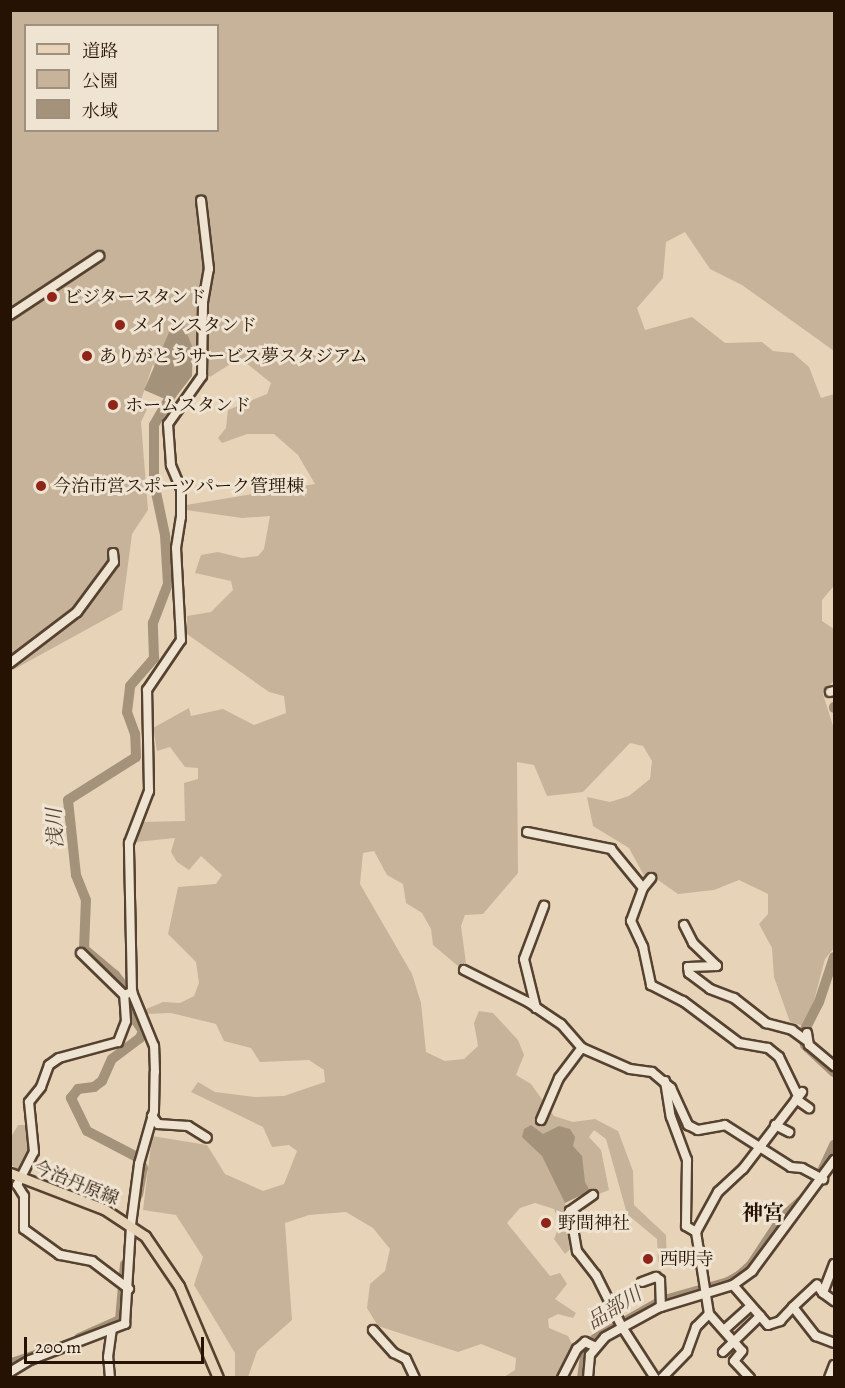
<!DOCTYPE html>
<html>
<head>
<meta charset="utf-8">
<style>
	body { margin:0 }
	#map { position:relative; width:845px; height:1388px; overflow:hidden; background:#e7d4b8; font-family:Alegreya,"Noto Serif JP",serif }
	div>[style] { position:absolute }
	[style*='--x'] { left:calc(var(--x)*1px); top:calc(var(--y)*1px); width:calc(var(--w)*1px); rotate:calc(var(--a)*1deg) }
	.green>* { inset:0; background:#c6b399 }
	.water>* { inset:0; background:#a5927a }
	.river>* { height:10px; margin:-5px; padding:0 5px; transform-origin:5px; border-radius:5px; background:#a5927a }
	.roads { filter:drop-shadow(2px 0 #564230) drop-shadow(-2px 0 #564230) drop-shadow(0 2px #564230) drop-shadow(0 -2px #564230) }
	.minor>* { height:8px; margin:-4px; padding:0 4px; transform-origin:4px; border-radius:4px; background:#efe3d1 }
	.major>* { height:9px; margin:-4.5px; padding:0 4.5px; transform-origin:4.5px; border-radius:4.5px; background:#e7d4b8 }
	.dots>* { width:16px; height:16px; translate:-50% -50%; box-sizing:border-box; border:3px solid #efe3d1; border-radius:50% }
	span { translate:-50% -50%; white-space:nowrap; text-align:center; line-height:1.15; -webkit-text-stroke:6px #efe3d1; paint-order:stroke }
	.poi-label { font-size:18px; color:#251203 }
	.left { translate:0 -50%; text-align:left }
	.street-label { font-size:18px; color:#251203 }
	.water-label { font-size:20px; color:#584533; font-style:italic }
	.quarter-label { font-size:21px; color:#251203; font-weight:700 }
	.frame { position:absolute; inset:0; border:12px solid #251203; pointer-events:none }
	.legend { position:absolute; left:24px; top:24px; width:195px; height:108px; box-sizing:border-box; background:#efe3d1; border:2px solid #9e8f7f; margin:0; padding:8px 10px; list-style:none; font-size:18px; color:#251203 }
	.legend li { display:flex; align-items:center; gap:12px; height:30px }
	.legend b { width:30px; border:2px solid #9e8f7f }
	.scale { position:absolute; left:24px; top:1337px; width:180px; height:27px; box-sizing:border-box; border:3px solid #251203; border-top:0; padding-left:8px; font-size:18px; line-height:21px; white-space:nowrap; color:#251203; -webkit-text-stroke:4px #efe3d1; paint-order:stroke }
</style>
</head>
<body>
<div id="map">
	<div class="green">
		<i style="clip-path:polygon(evenodd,11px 11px,834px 11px,834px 351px,742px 285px,710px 269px,685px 232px,666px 242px,663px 278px,637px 308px,645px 330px,692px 317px,725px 343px,762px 342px,773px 351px,793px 353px,809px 367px,821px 398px,834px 394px,834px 577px,833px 587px,822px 600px,822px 621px,834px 629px,834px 680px,823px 694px,834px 729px,834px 948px,825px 959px,807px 1027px,790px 1022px,774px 977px,772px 948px,759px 924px,768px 914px,768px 894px,739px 880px,714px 890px,678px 894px,658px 880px,648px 883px,629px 848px,593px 826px,587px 797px,610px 802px,629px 796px,650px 779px,652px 761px,643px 746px,630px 743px,583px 792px,547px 796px,534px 765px,517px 762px,518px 873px,483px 914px,465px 915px,461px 926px,466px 963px,458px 966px,433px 945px,431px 929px,422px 913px,406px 903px,403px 884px,387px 875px,374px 851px,363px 853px,360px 884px,412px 974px,421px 1003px,426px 1052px,445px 1061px,464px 1059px,478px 1046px,474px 1023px,479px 1011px,493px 1013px,518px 1040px,524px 1055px,516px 1075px,531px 1084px,554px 1116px,573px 1122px,595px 1119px,618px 1131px,633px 1171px,634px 1205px,666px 1235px,667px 1262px,658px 1262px,657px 1239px,627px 1214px,606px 1139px,594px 1130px,589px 1137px,601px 1150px,609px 1190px,599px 1194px,563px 1187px,569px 1232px,570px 1249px,565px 1254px,554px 1239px,560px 1224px,554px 1209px,535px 1203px,520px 1208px,507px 1223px,550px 1276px,560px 1273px,567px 1284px,555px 1299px,576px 1313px,573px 1318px,558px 1314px,548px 1319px,549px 1328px,568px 1336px,573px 1346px,556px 1377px,504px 1377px,515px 1370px,516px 1358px,481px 1344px,458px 1352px,378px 1326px,367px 1308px,370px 1284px,385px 1271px,390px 1249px,373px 1228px,346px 1212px,309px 1215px,285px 1223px,292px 1320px,257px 1351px,248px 1377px,235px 1377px,235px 1353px,194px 1285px,203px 1257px,176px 1215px,143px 1210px,152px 1136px,207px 1145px,225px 1174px,263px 1191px,284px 1184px,297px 1151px,289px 1145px,272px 1147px,263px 1127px,191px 1092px,198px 1082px,215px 1092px,255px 1097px,284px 1096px,325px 1082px,324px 1070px,309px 1060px,260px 1062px,251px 1048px,224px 1041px,216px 1024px,171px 1013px,145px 1014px,144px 1010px,163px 1002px,180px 1003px,194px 996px,199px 983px,196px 962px,168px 934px,178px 887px,216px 884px,222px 875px,201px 856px,189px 870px,177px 862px,171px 852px,175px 838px,136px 842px,139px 822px,185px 821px,184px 783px,198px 779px,198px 768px,185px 767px,170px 747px,157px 751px,153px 728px,189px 708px,191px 716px,223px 709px,254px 725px,286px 713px,284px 696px,269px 692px,187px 634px,187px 616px,211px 612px,233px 590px,231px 581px,195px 573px,201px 555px,218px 552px,242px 558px,258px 556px,264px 549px,270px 516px,242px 518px,186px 510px,186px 505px,315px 484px,298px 455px,274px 434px,247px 434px,222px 443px,218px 438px,226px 428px,228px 410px,267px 394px,271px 383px,240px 358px,210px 377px,198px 362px,187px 359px,160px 383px,153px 364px,141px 400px,148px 407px,141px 422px,148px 510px,132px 534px,122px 610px,11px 671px,11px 11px,26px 26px,218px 26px,218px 130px,26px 130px,26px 26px)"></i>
		<i style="clip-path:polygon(18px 1125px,30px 1125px,29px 1151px,18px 1169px,11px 1165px,10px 1139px)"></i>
	</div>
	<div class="water">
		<i style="clip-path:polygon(183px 323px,193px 349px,192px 376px,172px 402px,144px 390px,171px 328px)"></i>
		<i style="clip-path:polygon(531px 1125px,543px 1134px,559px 1126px,570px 1129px,575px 1137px,573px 1146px,582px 1156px,585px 1182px,590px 1191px,565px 1203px,542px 1156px,522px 1137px,524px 1129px)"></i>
	</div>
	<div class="river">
		<i style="--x:834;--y:707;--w:1;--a:90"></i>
		<i style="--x:834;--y:957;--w:47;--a:108.4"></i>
		<i style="--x:819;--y:1002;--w:37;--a:117"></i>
		<i style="--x:802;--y:1035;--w:10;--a:73"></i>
		<i style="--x:805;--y:1045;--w:40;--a:43"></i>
		<i style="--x:822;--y:1171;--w:29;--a:-65"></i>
		<i style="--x:138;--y:1195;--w:27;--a:-80"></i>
		<i style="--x:143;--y:1168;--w:13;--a:-119"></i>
		<i style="--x:137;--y:1157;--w:56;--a:-152.5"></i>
		<i style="--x:87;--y:1131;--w:37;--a:-116"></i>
		<i style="--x:71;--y:1098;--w:11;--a:-52"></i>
		<i style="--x:78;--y:1089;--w:16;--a:-7"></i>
		<i style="--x:94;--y:1087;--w:10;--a:-37"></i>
		<i style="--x:102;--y:1081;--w:24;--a:-66"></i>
		<i style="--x:112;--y:1059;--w:35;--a:-37"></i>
		<i style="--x:140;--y:1038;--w:8;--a:-67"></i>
		<i style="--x:143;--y:1031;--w:21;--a:-125"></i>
		<i style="--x:131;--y:1014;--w:25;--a:-101"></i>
		<i style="--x:126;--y:989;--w:18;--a:-128"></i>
		<i style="--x:115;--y:975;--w:40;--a:-140"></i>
		<i style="--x:84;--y:949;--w:49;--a:-87.7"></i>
		<i style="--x:86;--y:900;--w:27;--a:-112"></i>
		<i style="--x:76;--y:875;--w:75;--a:-96.1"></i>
		<i style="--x:68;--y:800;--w:80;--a:-32.3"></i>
		<i style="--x:136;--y:757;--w:23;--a:-92"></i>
		<i style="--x:135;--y:734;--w:23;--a:-110"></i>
		<i style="--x:127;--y:712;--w:26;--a:-83"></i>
		<i style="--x:130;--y:686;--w:37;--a:-49"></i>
		<i style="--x:154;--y:658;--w:35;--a:-92"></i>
		<i style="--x:153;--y:623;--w:42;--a:-69"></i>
		<i style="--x:168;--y:584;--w:49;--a:-93.5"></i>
		<i style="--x:165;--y:535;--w:53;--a:-101.9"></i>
		<i style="--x:154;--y:483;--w:58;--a:-90"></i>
		<i style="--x:154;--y:425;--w:38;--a:-60"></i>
		<i style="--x:79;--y:1338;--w:45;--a:-23.7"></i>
		<i style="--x:120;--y:1320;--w:56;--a:-84.9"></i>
		<i style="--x:10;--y:1376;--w:15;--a:-70"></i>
		<i style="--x:15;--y:1362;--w:34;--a:-19"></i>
		<i style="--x:582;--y:1378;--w:30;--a:-82"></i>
		<i style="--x:586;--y:1348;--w:14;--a:-45"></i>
		<i style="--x:596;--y:1338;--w:75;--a:-29.6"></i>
		<i style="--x:661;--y:1301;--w:70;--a:-15.8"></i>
		<i style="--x:728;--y:1282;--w:14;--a:-30"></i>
		<i style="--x:740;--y:1275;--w:15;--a:-42"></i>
		<i style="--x:751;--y:1265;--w:56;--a:-56.6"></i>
		<i style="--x:782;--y:1218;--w:25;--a:-42"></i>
	</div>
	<div class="roads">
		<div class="minor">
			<i style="--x:10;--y:315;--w:107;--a:-33.5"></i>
			<i style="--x:10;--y:663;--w:84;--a:-37.3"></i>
			<i style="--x:77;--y:612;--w:62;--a:-53.5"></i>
			<i style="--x:114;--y:562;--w:9;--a:-96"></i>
			<i style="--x:830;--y:692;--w:4;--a:-14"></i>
			<i style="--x:527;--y:832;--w:86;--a:11.4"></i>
			<i style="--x:611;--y:849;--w:50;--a:50.6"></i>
			<i style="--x:643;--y:888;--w:35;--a:110"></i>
			<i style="--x:631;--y:921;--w:29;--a:65"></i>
			<i style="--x:643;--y:947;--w:39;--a:78"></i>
			<i style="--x:651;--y:985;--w:36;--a:27"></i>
			<i style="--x:683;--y:1001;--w:70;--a:36.9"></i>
			<i style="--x:739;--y:1043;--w:29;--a:10"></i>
			<i style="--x:768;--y:1048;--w:14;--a:39"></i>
			<i style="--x:779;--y:1057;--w:43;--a:64"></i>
			<i style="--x:643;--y:888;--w:13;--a:-51"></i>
			<i style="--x:684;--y:925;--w:20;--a:63"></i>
			<i style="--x:693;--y:943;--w:33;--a:44"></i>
			<i style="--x:717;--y:966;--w:29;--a:178"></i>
			<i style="--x:688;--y:967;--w:6;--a:81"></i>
			<i style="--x:689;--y:973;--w:26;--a:37"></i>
			<i style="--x:710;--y:989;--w:26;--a:21"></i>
			<i style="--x:734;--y:998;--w:41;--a:38"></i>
			<i style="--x:766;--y:1023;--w:27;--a:15"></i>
			<i style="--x:792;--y:1030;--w:17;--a:36"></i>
			<i style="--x:81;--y:953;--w:60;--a:44.3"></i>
			<i style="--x:464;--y:970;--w:72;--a:26.6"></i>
			<i style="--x:528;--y:1002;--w:40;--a:34"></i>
			<i style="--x:561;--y:1024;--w:32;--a:49"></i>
			<i style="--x:582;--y:1048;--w:52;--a:23.6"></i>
			<i style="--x:630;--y:1069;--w:22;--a:8"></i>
			<i style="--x:652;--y:1072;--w:25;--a:40"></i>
			<i style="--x:671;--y:1088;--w:41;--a:65.3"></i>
			<i style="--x:688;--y:1125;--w:11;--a:27"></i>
			<i style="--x:698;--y:1130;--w:27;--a:-10"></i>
			<i style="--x:725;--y:1125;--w:78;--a:32.5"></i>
			<i style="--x:791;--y:1167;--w:11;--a:5"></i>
			<i style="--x:802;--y:1168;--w:24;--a:28"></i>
			<i style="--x:536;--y:1008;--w:50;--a:-103.8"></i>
			<i style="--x:524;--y:959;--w:57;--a:-69.3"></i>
			<i style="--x:807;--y:1033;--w:12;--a:81"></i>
			<i style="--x:809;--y:1045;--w:33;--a:40"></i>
			<i style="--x:665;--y:1081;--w:36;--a:81"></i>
			<i style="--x:671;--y:1117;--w:46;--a:69.6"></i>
			<i style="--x:687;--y:1160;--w:66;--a:90.9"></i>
			<i style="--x:686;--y:1226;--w:12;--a:31"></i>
			<i style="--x:796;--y:1099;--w:16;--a:35"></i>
			<i style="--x:152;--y:1116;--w:10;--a:53"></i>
			<i style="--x:158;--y:1124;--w:30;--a:4"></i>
			<i style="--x:188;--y:1126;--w:22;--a:32"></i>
			<i style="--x:541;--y:1120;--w:46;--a:-66.8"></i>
			<i style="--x:559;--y:1078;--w:38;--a:-53"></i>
			<i style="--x:775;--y:1125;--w:16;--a:27"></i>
			<i style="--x:593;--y:1195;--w:28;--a:145"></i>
			<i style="--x:570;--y:1211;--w:41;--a:80.1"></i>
			<i style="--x:577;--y:1251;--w:31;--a:52"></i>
			<i style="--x:596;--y:1275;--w:58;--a:63.4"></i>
			<i style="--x:622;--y:1327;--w:61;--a:57.1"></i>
			<i style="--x:834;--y:1264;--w:31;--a:111"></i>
			<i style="--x:823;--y:1293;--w:14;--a:36"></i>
			<i style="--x:642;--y:1282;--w:15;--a:-20"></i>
			<i style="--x:656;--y:1277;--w:5;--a:37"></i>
			<i style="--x:660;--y:1280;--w:27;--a:88"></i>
			<i style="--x:733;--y:1285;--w:53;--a:48.8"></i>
			<i style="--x:768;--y:1325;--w:13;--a:-18"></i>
			<i style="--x:780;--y:1321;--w:19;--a:-47"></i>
			<i style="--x:793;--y:1307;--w:37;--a:52"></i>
			<i style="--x:816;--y:1336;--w:19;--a:21"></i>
			<i style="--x:129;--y:1289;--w:46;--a:-142.9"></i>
			<i style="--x:92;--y:1261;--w:33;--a:-169"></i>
			<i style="--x:60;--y:1255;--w:44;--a:-144.2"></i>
			<i style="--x:24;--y:1229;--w:33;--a:-90"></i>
			<i style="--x:24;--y:1196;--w:13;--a:-122"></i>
			<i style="--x:17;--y:1185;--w:37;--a:-63"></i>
			<i style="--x:34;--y:1152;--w:50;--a:-95.7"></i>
			<i style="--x:29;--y:1102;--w:19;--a:-51"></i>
			<i style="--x:41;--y:1087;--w:23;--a:-70"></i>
			<i style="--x:49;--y:1065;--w:12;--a:-35"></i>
			<i style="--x:59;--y:1058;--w:61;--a:-15.2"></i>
			<i style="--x:118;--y:1042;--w:22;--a:-69"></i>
			<i style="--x:126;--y:1021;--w:26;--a:-94"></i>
			<i style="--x:124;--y:995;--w:9;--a:-21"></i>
			<i style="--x:793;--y:1307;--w:33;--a:-43"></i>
			<i style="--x:817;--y:1285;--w:10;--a:53"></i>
			<i style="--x:373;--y:1330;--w:31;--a:48"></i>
			<i style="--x:394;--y:1353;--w:13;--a:27"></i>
			<i style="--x:406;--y:1359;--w:21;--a:65"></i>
			<i style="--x:724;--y:1330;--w:36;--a:-42"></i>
			<i style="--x:723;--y:1352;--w:52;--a:-44.2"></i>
			<i style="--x:10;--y:1372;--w:23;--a:-31"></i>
			<i style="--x:30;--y:1360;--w:102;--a:-20.8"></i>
			<i style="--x:125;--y:1324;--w:99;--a:-86.5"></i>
			<i style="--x:131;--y:1225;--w:62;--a:-82.5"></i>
			<i style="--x:139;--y:1164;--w:55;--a:-74.2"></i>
			<i style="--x:154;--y:1111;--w:39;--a:-89"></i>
			<i style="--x:155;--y:1072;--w:26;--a:-92"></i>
			<i style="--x:154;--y:1046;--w:58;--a:-112.2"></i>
			<i style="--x:132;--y:992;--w:149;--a:-91.2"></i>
			<i style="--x:129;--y:843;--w:56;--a:-69"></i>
			<i style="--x:149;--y:791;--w:101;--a:-91.1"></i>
			<i style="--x:147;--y:690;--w:60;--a:-55.8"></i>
			<i style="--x:181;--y:640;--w:92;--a:-93.1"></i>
			<i style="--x:176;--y:548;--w:31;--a:-81"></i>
			<i style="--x:181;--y:517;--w:28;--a:-90"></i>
			<i style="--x:181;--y:489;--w:26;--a:-113"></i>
			<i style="--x:171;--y:465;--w:41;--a:-94.2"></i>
			<i style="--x:168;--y:424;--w:59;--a:-54.7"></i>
			<i style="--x:202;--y:376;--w:74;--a:-89.2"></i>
			<i style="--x:203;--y:302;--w:34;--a:-80"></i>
			<i style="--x:209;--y:269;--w:69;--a:-96.6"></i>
			<i style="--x:110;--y:1378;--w:21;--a:-95"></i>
			<i style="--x:108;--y:1357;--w:27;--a:-82"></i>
			<i style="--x:562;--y:1378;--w:33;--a:-63"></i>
			<i style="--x:577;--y:1349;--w:11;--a:-41"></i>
			<i style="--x:585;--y:1342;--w:10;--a:24"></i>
			<i style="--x:588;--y:1378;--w:23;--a:-85"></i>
			<i style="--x:590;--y:1355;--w:23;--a:-50"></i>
			<i style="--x:605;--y:1337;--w:60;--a:-28.7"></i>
			<i style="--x:658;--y:1308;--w:78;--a:-17"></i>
			<i style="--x:733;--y:1285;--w:24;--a:-36"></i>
			<i style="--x:752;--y:1271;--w:138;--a:-53.5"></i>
			<i style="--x:662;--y:1378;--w:36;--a:-46"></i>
			<i style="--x:687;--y:1352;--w:27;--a:-70"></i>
			<i style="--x:696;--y:1327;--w:18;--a:-45"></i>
			<i style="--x:750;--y:1378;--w:23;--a:-133"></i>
			<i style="--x:734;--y:1361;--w:13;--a:-51"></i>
			<i style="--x:742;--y:1351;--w:50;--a:-131.7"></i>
			<i style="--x:709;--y:1314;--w:83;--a:-99"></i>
			<i style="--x:696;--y:1232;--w:46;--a:-61.2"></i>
			<i style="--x:718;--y:1192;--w:34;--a:-43"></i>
			<i style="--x:743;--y:1169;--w:97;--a:-52.5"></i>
			<i style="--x:829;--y:1378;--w:14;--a:-69"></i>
		</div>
		<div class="major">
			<i style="--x:10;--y:1173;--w:101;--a:21"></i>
			<i style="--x:104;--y:1209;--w:49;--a:33.4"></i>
			<i style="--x:145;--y:1236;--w:60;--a:55.8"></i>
			<i style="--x:179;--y:1286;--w:100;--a:67"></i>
		</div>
	</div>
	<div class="dots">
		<i style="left:52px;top:297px;background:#8f2418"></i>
		<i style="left:120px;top:325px;background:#8f2418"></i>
		<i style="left:87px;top:356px;background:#8f2418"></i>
		<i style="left:113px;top:405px;background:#8f2418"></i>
		<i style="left:41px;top:486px;background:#8f2418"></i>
		<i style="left:546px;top:1223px;background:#8f2418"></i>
		<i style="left:648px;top:1259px;background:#8f2418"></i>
	</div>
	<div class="poi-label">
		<span class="left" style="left:64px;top:297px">ビジタースタンド</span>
		<span class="left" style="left:132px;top:325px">メインスタンド</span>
		<span class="left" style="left:99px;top:356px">ありがとうサービス夢スタジアム</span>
		<span class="left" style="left:125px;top:405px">ホームスタンド</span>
		<span class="left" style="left:53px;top:486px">今治市営スポーツパーク管理棟</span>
		<span class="left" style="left:558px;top:1223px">野間神社</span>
		<span class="left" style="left:660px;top:1259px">西明寺</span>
	</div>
	<div class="street-label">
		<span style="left:76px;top:1183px;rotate:22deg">今治丹原線</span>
	</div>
	<div class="water-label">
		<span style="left:55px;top:828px;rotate:-93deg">浅川</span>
		<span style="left:614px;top:1308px;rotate:-32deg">品部川</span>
	</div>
	<div class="quarter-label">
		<span style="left:763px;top:1213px">神宮</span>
	</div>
	<div class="frame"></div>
	<ul class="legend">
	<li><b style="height:8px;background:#e7d4b8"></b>道路</li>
	<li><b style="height:16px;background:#c6b399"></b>公園</li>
	<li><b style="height:16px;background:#a5927a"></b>水域</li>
	</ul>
	<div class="scale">200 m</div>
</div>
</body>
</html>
